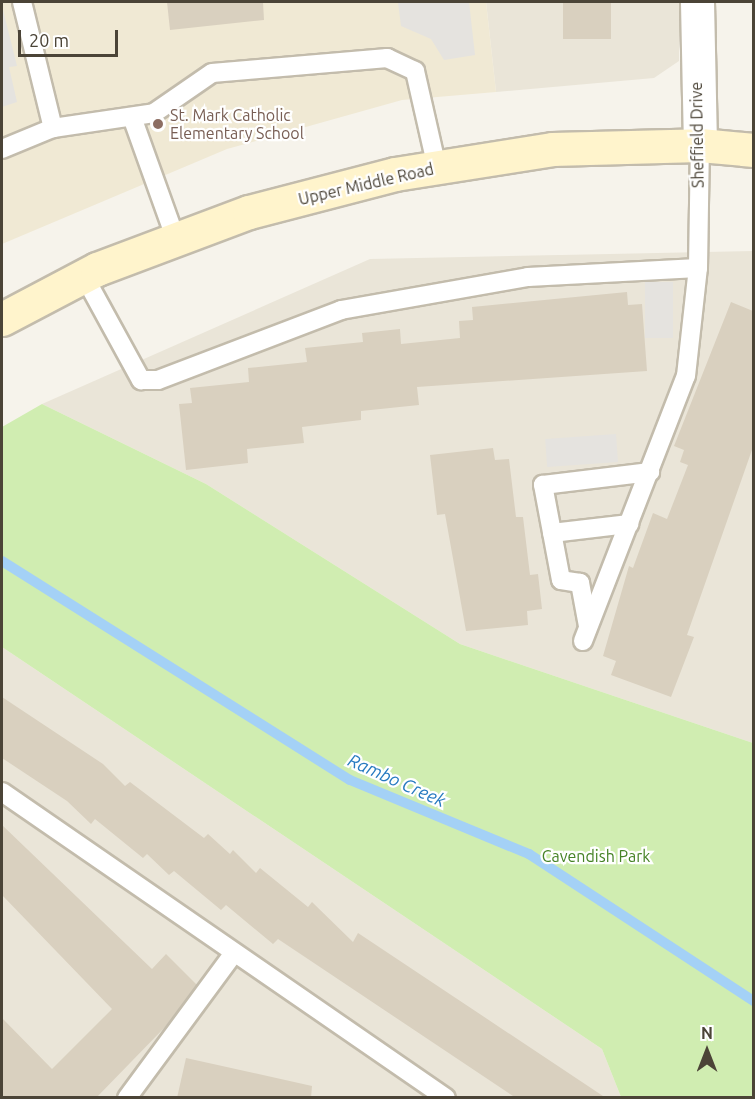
<!DOCTYPE html>
<html>
<head>
<meta charset="utf-8">
<style>
	body { margin:0 }
	#map { position:relative; width:755px; height:1099px; overflow:hidden; background:#f6f3eb; font-family:Ubuntu,sans-serif }
	div>[style] { position:absolute }
	[style*='--x'] { left:calc(var(--x)*1px); top:calc(var(--y)*1px); width:calc(var(--w)*1px); rotate:calc(var(--a)*1deg) }
	.residential>* { inset:0; background:#eae5d8 }
	.education>* { inset:0; background:#f0e9d4 }
	.green>* { inset:0; background:#d0edb1 }
	.parking>* { inset:0; background:#e5e3df; transform-origin:0 0 }
	.stream>* { height:10px; margin:-5px; padding:0 5px; transform-origin:5px; border-radius:5px; background:#a4d1f6 }
	.building>* { inset:0; background:#d9d0bf; transform-origin:0 0 }
	.roads { filter:drop-shadow(2px 0 #c3bcac) drop-shadow(-2px 0 #c3bcac) drop-shadow(0 2px #c3bcac) drop-shadow(0 -2px #c3bcac) }
	.lane>* { height:18px; margin:-9px; padding:0 9px; transform-origin:9px; border-radius:9px; background:#fff }
	.street>* { height:33px; margin:-16.5px; padding:0 16.5px; transform-origin:16.5px; border-radius:16.5px; background:#fff }
	.secondary>* { height:33px; margin:-16.5px; padding:0 16.5px; transform-origin:16.5px; border-radius:16.5px; background:#fff4cc }
	.dots>* { width:16px; height:16px; translate:-50% -50%; box-sizing:border-box; border:3px solid #fff; border-radius:50% }
	span { translate:-50% -50%; white-space:nowrap; text-align:center; line-height:1.15; -webkit-text-stroke:4.5px #fff; paint-order:stroke }
	.education-label { font-size:16px; color:#785e54 }
	.left { translate:0 -50%; text-align:left }
	.street-label { font-size:16px; color:#4b4437 }
	.park-label { font-size:16px; color:#458225 }
	.water-label { font-size:18px; color:#277ac0; font-style:italic }
	.frame { position:absolute; inset:0; border:3px solid #4b4437; pointer-events:none }
	.north { position:absolute; left:677px; top:1021px; width:60px; height:60px; -webkit-text-stroke:4px #fff; paint-order:stroke; rotate:0deg; font-size:16px; font-weight:700; line-height:24px; text-align:center; color:#4b4437 }
	.north::after { content:''; display:block; margin:auto; width:21px; height:27px; background:#4b4437; clip-path:polygon(50% 0,100% 100%,50% 72%,0 100%) }
	.scale { position:absolute; left:18px; top:30px; width:100px; height:27px; box-sizing:border-box; border:3px solid #4b4437; border-top:0; padding-left:8px; font-size:18px; line-height:21px; white-space:nowrap; color:#4b4437; -webkit-text-stroke:4px #fff; paint-order:stroke }
</style>
</head>
<body>
<div id="map">
	<div class="residential">
		<i style="clip-path:polygon(486px 2px,679px 2px,679px 61px,654px 78px,496px 92px)"></i>
		<i style="clip-path:polygon(753px 251px,753px 743px,460px 644px,206px 484px,42px 404px,370px 259px)"></i>
		<i style="clip-path:polygon(2px 647px,602px 1049px,621px 1097px,2px 1097px)"></i>
	</div>
	<div class="education">
		<i style="clip-path:polygon(2px 2px,486px 2px,496px 92px,402px 100px,227px 149px,2px 244px)"></i>
	</div>
	<div class="green">
		<i style="clip-path:polygon(42px 404px,206px 484px,460px 644px,753px 743px,753px 1097px,621px 1097px,602px 1049px,2px 647px,2px 427px)"></i>
	</div>
	<div class="parking">
		<i style="clip-path:polygon(398px 2px,469px 2px,475px 55px,444px 60px,431px 39px,401px 26px)"></i>
		<i style="clip-path:polygon(2px 6px,17px 66px,9px 67px,17px 102px,2px 107px)"></i>
		<i style="left:645px;top:282px;width:28px;height:56px"></i>
		<i style="left:616px;top:434px;width:28px;height:71px;rotate:86deg"></i>
	</div>
	<div class="stream">
		<i style="--x:2;--y:561;--w:411;--a:32.2"></i>
		<i style="--x:350;--y:780;--w:194;--a:22.5"></i>
		<i style="--x:529;--y:854;--w:269;--a:33.2"></i>
	</div>
	<div class="building">
		<i style="clip-path:polygon(167px 2px,263px 2px,264px 20px,170px 30px)"></i>
		<i style="left:563px;top:2px;width:48px;height:37px"></i>
		<i style="clip-path:polygon(627px 292px,628px 305px,642px 304px,647px 371px,417px 387px,419px 405px,361px 411px,361px 420px,302px 427px,304px 443px,247px 449px,248px 463px,186px 470px,179px 404px,192px 403px,190px 388px,249px 382px,248px 368px,307px 362px,305px 348px,363px 342px,362px 333px,400px 329px,401px 344px,460px 338px,459px 321px,473px 320px,472px 307px)"></i>
		<i style="clip-path:polygon(731px 302px,753px 311px,753px 447px,687px 635px,694px 637px,671px 697px,611px 675px,616px 661px,603px 656px,629px 566px,633px 568px,653px 513px,667px 519px,688px 465px,680px 462px,684px 450px,674px 446px)"></i>
		<i style="clip-path:polygon(493px 448px,495px 460px,509px 459px,516px 517px,523px 517px,530px 575px,538px 574px,542px 609px,527px 611px,528px 625px,466px 631px,445px 514px,437px 515px,430px 455px)"></i>
		<i style="clip-path:polygon(2px 697px,103px 764px,125px 786px,130px 782px,204px 838px,208px 834px,230px 854px,233px 850px,256px 873px,260px 868px,308px 907px,312px 902px,353px 942px,358px 933px,606px 1098px,516px 1098px,278px 939px,273px 944px,226px 905px,221px 910px,174px 871px,169px 875px,147px 854px,143px 858px,95px 819px,91px 824px,67px 801px,2px 758px)"></i>
		<i style="clip-path:polygon(2px 825px,152px 969px,166px 954px,197px 985px,166px 1026px,96px 1098px,2px 1098px,2px 1018px,52px 1069px,112px 1009px,2px 895px)"></i>
		<i style="clip-path:polygon(186px 1058px,312px 1086px,311px 1098px,177px 1098px)"></i>
	</div>
	<div class="roads">
		<div class="lane">
			<i style="--x:22;--y:2;--w:130;--a:76.2"></i>
			<i style="--x:132;--y:117;--w:131;--a:70.3"></i>
			<i style="--x:2;--y:149;--w:55;--a:-22.4"></i>
			<i style="--x:53;--y:128;--w:102;--a:-8.4"></i>
			<i style="--x:154;--y:113;--w:70;--a:-34.6"></i>
			<i style="--x:212;--y:73;--w:176;--a:-4.9"></i>
			<i style="--x:387;--y:58;--w:31;--a:25"></i>
			<i style="--x:415;--y:71;--w:99;--a:77.2"></i>
			<i style="--x:84;--y:276;--w:119;--a:61.3"></i>
			<i style="--x:141;--y:380;--w:17;--a:0"></i>
			<i style="--x:158;--y:380;--w:196;--a:-20.9"></i>
			<i style="--x:341;--y:310;--w:190;--a:-10"></i>
			<i style="--x:528;--y:277;--w:170;--a:-3"></i>
			<i style="--x:552;--y:533;--w:78;--a:-6.7"></i>
			<i style="--x:588;--y:626;--w:44;--a:-100.5"></i>
			<i style="--x:580;--y:583;--w:19;--a:-171"></i>
			<i style="--x:561;--y:580;--w:97;--a:-100.7"></i>
			<i style="--x:543;--y:485;--w:108;--a:-6.9"></i>
			<i style="--x:583;--y:641;--w:284;--a:-68.8"></i>
			<i style="--x:686;--y:376;--w:109;--a:-83.7"></i>
			<i style="--x:698;--y:268;--w:123;--a:-89.1"></i>
			<i style="--x:2;--y:792;--w:539;--a:34.57"></i>
			<i style="--x:127;--y:1098;--w:180;--a:-53.6"></i>
		</div>
		<div class="street">
			<i style="--x:697;--y:2;--w:143;--a:88.8"></i>
		</div>
		<div class="secondary">
			<i style="--x:2;--y:319;--w:107;--a:-27.8"></i>
			<i style="--x:97;--y:269;--w:162;--a:-20.6"></i>
			<i style="--x:249;--y:212;--w:151;--a:-14.6"></i>
			<i style="--x:395;--y:174;--w:159;--a:-9"></i>
			<i style="--x:552;--y:149;--w:148;--a:-1.5"></i>
			<i style="--x:700;--y:145;--w:54;--a:5.3"></i>
		</div>
	</div>
	<div class="dots">
		<i style="left:158px;top:124px;background:#8d6e63"></i>
	</div>
	<div class="education-label">
		<span class="left" style="left:170px;top:124px">St. Mark Catholic<br>Elementary School</span>
	</div>
	<div class="street-label">
		<span style="left:697px;top:135px;rotate:-91deg">Sheffield Drive</span>
		<span style="left:366px;top:184px;rotate:-13deg">Upper Middle Road</span>
	</div>
	<div class="park-label">
		<span style="left:596px;top:856px">Cavendish Park</span>
	</div>
	<div class="water-label">
		<span style="left:397px;top:780px;rotate:24deg">Rambo Creek</span>
	</div>
	<div class="frame"></div>
	<div class="north">N</div>
	<div class="scale">20 m</div>
</div>
</body>
</html>
